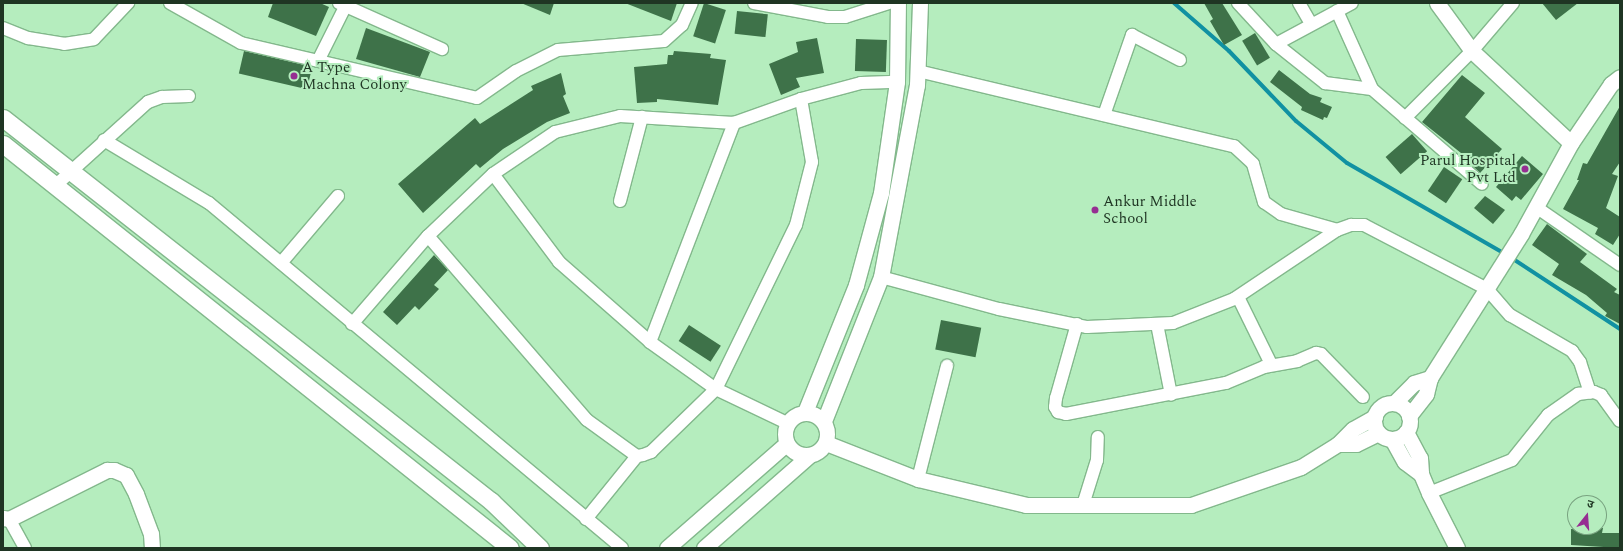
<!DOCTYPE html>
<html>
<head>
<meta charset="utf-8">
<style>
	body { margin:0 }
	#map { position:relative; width:1623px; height:551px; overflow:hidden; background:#b5edbe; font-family:Spectral,"Noto Sans Devanagari",serif }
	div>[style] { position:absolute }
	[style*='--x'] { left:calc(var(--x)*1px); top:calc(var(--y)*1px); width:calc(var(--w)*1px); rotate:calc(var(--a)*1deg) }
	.stream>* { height:4px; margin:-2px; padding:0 2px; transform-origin:2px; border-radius:2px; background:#1191a2 }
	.building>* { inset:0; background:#3e7249; transform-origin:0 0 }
	.roads { filter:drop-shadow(1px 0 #83b88c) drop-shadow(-1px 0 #83b88c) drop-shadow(0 1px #83b88c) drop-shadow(0 -1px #83b88c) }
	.minor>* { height:12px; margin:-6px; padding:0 6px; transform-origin:6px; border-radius:6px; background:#fff }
	.tertiary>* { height:15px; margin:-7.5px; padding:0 7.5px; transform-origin:7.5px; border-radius:7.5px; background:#fff }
	.tertiary>.ring { margin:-7.5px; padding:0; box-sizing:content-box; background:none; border:15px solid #fff; border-radius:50% }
	.secondary>* { height:17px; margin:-8.5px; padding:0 8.5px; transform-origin:8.5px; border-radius:8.5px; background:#fff }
	.dots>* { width:11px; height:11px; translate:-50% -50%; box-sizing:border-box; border:2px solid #b5edbe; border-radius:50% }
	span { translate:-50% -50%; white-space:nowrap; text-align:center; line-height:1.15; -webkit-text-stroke:4px #b5edbe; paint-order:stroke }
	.poi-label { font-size:15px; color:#1f3523 }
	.left { translate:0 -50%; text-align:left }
	.right { translate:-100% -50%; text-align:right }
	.frame { position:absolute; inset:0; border:4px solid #1f3523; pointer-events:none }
	.north { position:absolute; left:1567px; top:495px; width:40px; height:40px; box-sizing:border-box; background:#b5edbe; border:1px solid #79a380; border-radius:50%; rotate:17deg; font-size:11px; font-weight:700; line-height:16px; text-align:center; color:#1f3523 }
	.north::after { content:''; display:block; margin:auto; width:14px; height:18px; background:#962e92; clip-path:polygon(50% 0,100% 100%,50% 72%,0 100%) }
</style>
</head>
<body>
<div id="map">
	<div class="stream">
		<i style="--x:1174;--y:3;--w:73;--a:41.1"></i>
		<i style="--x:1229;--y:51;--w:97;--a:46.3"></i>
		<i style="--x:1296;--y:121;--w:66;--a:39.5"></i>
		<i style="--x:1347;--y:163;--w:182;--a:29.9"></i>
		<i style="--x:1510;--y:257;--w:131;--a:33.2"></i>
	</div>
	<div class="building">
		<i style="clip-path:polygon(273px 3px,320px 3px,329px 7px,316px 36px,268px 17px)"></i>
		<i style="clip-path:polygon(521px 3px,554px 3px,550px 15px)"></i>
		<i style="clip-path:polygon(625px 3px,677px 3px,671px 21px)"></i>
		<i style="left:704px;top:3px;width:23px;height:35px;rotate:18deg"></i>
		<i style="clip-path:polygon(1204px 3px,1222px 3px,1242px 35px,1224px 45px,1210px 21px,1213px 19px)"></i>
		<i style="clip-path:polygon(1542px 3px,1578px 3px,1556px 20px)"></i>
		<i style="left:737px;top:11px;width:31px;height:23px;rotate:6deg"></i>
		<i style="clip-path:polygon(366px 28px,430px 52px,420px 77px,356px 59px)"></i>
		<i style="left:1255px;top:33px;width:29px;height:15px;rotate:59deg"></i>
		<i style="clip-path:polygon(817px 38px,824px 73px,796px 78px,800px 87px,781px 95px,769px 64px,798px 52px,796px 42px)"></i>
		<i style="left:856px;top:39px;width:31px;height:32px;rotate:2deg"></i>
		<i style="left:244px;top:51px;width:70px;height:23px;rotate:13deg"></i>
		<i style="clip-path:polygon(674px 51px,711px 54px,710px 58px,726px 60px,718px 105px,657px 99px,657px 102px,637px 103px,634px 67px,667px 64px,668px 55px,673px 55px)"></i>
		<i style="clip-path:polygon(1279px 70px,1310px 94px,1322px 98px,1320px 102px,1332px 107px,1327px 118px,1324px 117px,1323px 120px,1301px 110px,1302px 107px,1270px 82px)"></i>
		<i style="clip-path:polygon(561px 73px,566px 94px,563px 96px,570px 113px,547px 122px,503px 149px,480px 168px,476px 164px,423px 213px,398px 184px,475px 118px,480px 124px,533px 90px,531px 86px)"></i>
		<i style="clip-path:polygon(1462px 75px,1485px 93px,1465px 117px,1502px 149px,1480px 173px,1465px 158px,1466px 157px,1422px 122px)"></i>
		<i style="clip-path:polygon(1620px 106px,1620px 162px,1612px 174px,1618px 176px,1606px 208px,1620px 217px,1620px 234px,1613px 245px,1595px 234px,1598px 228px,1563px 209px,1579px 180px,1577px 180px,1583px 163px,1587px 164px)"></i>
		<i style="left:1412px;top:134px;width:23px;height:35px;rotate:49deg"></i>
		<i style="clip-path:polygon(1522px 156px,1543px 174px,1521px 200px,1516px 196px,1512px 201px,1496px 187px)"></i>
		<i style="left:1444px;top:167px;width:22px;height:29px;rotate:34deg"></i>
		<i style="clip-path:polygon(1485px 196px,1505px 210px,1493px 224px,1474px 208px)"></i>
		<i style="clip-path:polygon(1547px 224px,1587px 254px,1580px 262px,1617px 289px,1614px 292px,1620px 295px,1620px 324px,1605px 316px,1607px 313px,1586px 295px,1552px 275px,1559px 264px,1532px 245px)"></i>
		<i style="clip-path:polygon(434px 255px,448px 270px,434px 285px,439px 289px,419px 310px,415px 306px,397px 325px,383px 312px)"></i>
		<i style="left:941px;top:320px;width:41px;height:30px;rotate:11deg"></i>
		<i style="left:689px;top:325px;width:38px;height:19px;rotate:33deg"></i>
		<i style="clip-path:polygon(1586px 528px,1603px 528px,1602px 533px,1620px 533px,1620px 548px,1571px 545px,1571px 529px,1586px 530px)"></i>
	</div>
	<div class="roads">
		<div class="minor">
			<i style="--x:170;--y:3;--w:81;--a:29.4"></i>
			<i style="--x:241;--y:43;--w:242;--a:13.1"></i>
			<i style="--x:477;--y:98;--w:47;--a:-34.7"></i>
			<i style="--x:516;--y:71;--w:47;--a:-26.6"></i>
			<i style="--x:558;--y:50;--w:106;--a:-4.9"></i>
			<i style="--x:664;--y:41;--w:24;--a:-42"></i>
			<i style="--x:682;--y:25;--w:24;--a:-66"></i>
			<i style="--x:339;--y:3;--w:113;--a:24.1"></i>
			<i style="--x:754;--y:3;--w:75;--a:10.7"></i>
			<i style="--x:828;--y:17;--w:17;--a:0"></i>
			<i style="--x:845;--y:17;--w:46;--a:-17.7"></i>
			<i style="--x:1238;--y:3;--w:56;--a:47.2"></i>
			<i style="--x:1276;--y:44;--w:63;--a:38.5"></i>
			<i style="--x:1325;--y:83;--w:47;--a:7.3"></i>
			<i style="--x:1299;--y:3;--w:24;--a:60"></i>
			<i style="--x:1337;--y:11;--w:85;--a:65.8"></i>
			<i style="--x:1372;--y:89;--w:145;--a:40.8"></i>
			<i style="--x:3;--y:28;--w:27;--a:22"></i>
			<i style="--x:28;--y:38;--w:36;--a:9"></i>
			<i style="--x:64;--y:44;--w:30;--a:-9"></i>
			<i style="--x:94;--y:39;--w:50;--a:-46.6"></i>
			<i style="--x:1276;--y:44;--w:86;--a:-28.3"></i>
			<i style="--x:318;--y:61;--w:65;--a:-63.4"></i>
			<i style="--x:918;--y:71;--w:325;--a:13.4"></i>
			<i style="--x:1234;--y:146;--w:26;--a:43"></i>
			<i style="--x:1253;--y:164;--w:40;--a:74"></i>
			<i style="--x:1264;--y:202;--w:21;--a:35"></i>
			<i style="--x:1281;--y:214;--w:58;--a:15.9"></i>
			<i style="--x:1104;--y:115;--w:85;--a:-70.7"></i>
			<i style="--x:1132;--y:35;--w:54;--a:27.5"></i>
			<i style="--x:1405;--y:118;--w:95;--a:-45"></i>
			<i style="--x:1472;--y:51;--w:63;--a:-49.5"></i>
			<i style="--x:104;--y:140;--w:122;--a:31"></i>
			<i style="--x:209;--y:203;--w:538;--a:39.87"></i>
			<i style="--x:493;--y:174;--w:110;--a:53.1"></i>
			<i style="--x:559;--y:262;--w:121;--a:41.3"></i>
			<i style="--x:650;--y:342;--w:81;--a:35.5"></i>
			<i style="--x:716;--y:389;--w:79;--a:25.6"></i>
			<i style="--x:56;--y:185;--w:124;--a:-42.1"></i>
			<i style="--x:148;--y:102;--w:15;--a:-20"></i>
			<i style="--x:162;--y:97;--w:27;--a:-2"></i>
			<i style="--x:620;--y:201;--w:87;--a:-75.3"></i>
			<i style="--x:1536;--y:207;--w:102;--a:34.6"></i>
			<i style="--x:428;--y:236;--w:243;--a:49.2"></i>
			<i style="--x:587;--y:420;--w:62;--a:35.8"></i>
			<i style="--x:637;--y:456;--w:6;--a:-9"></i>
			<i style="--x:643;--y:455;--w:9;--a:-21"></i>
			<i style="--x:651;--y:452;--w:91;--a:-44.1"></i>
			<i style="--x:716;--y:389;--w:182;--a:-64"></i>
			<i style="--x:796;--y:225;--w:65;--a:-75.7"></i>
			<i style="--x:812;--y:162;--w:64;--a:-99.9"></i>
			<i style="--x:281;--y:263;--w:88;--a:-49.6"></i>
			<i style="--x:881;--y:277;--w:122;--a:15.2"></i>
			<i style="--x:999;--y:309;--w:90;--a:11.6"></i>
			<i style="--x:1087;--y:327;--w:86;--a:-2.7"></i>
			<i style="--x:1173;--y:323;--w:66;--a:-21.5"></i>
			<i style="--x:1234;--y:299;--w:124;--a:-33.8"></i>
			<i style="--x:1337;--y:230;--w:15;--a:-20"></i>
			<i style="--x:1351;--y:225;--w:13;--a:0"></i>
			<i style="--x:1364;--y:225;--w:139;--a:27.5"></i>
			<i style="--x:1487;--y:289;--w:35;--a:49"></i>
			<i style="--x:1510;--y:315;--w:72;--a:30.1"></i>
			<i style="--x:1572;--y:351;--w:14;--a:54"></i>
			<i style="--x:1580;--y:362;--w:32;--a:72"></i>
			<i style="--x:1238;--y:297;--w:75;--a:63.8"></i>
			<i style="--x:352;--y:324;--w:116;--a:-49.2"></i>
			<i style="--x:428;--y:236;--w:90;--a:-43.6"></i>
			<i style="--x:493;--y:174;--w:75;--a:-34.1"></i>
			<i style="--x:555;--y:132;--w:67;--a:-13.8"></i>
			<i style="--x:620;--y:116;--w:114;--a:3.5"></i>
			<i style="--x:734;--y:123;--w:71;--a:-19.7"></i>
			<i style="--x:801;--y:99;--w:62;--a:-14.9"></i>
			<i style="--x:861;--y:83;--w:36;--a:-2"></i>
			<i style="--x:1077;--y:324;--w:77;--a:105.8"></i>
			<i style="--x:1056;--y:398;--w:9;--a:96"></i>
			<i style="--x:1055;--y:407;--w:6;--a:59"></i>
			<i style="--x:1058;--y:412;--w:8;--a:14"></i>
			<i style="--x:1066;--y:414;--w:163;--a:-11"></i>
			<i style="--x:1226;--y:383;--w:41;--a:-22.8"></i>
			<i style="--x:1264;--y:367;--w:34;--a:-10"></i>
			<i style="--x:1297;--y:361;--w:21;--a:-23"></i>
			<i style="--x:1316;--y:353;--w:5;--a:11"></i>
			<i style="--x:1321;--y:354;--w:60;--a:45.7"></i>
			<i style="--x:1157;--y:324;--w:72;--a:78.8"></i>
			<i style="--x:650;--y:342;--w:235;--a:-69"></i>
			<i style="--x:918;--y:479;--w:117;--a:-75.6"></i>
			<i style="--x:1429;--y:493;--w:89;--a:-21.7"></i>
			<i style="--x:1512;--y:460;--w:58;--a:-51.3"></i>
			<i style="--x:1548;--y:415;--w:37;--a:-35"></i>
			<i style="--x:1578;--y:394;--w:16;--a:-7"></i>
			<i style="--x:1594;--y:392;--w:8;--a:23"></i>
			<i style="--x:1601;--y:395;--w:32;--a:54"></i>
			<i style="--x:1083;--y:505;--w:47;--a:-72.7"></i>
			<i style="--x:1097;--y:460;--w:23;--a:-88"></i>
			<i style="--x:9;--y:519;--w:33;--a:61"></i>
			<i style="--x:586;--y:519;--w:81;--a:-51"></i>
		</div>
		<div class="tertiary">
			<i style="--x:1437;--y:3;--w:59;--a:53.9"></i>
			<i style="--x:1472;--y:51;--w:135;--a:42.9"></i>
			<i style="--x:1394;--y:403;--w:28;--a:-45"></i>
			<i style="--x:1414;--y:383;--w:17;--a:-17"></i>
			<i class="ring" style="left:1374px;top:403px;width:21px;height:21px"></i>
			<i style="--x:805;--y:412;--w:137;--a:-68.1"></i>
			<i style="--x:856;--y:285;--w:95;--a:-74.8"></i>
			<i style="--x:881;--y:193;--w:112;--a:-81.8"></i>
			<i style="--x:897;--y:82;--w:79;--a:-89.3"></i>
			<i class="ring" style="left:785px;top:413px;width:27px;height:27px"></i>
			<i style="--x:1409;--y:416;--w:28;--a:-52"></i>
			<i style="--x:1426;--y:394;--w:16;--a:-76"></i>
			<i style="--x:1430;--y:378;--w:170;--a:-57.7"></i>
			<i style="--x:1521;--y:234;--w:104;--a:-61.2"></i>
			<i style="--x:1571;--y:143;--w:71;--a:-55.9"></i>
			<i style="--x:1611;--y:84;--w:11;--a:-38"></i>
			<i style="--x:824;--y:421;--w:155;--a:-68.4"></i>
			<i style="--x:881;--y:277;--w:195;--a:-79.4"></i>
			<i style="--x:917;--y:85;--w:82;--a:-87.9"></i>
			<i style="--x:1406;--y:432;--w:30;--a:62"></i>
			<i style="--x:1420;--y:458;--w:16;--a:86"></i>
			<i style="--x:1421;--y:474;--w:21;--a:67"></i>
			<i style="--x:1429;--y:493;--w:62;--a:63"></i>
			<i style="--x:1392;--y:439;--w:26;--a:61"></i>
			<i style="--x:1405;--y:462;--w:20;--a:37"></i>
			<i style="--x:826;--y:443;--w:99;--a:21.4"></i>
			<i style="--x:918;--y:479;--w:111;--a:13.5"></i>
			<i style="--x:1026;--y:505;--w:165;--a:0"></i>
			<i style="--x:1191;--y:505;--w:116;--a:-19.1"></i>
			<i style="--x:1301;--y:467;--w:44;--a:-31.9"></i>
			<i style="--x:1338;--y:444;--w:21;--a:-45"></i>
			<i style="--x:1353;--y:429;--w:25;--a:-29"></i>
			<i style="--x:1338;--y:444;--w:18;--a:0"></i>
			<i style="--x:1356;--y:444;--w:25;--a:-26"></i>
			<i style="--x:3;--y:518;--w:6;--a:9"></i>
			<i style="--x:9;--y:519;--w:110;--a:-26.6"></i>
			<i style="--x:107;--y:470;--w:7;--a:0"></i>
			<i style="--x:114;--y:470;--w:13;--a:23"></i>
			<i style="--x:126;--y:475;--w:21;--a:62"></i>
			<i style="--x:136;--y:494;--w:43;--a:69.4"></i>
			<i style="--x:151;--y:534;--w:14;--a:86"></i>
			<i style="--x:667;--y:548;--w:159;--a:-41.2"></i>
			<i style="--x:704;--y:548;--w:141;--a:-41.3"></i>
		</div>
		<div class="secondary">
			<i style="--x:3;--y:118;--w:620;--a:38.13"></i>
			<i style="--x:491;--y:501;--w:68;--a:43.8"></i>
			<i style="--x:3;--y:144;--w:648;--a:38.55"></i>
		</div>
	</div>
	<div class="dots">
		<i style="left:294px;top:76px;background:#962e92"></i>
		<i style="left:1525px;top:169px;background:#962e92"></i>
		<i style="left:1095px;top:210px;background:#962e92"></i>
	</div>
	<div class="poi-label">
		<span class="left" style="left:302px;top:76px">A Type<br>Machna Colony</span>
		<span class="right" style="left:1516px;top:169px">Parul Hospital<br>Pvt Ltd</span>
		<span class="left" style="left:1103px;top:210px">Ankur Middle<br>School</span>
	</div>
	<div class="frame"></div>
	<div class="north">उ</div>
</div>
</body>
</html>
